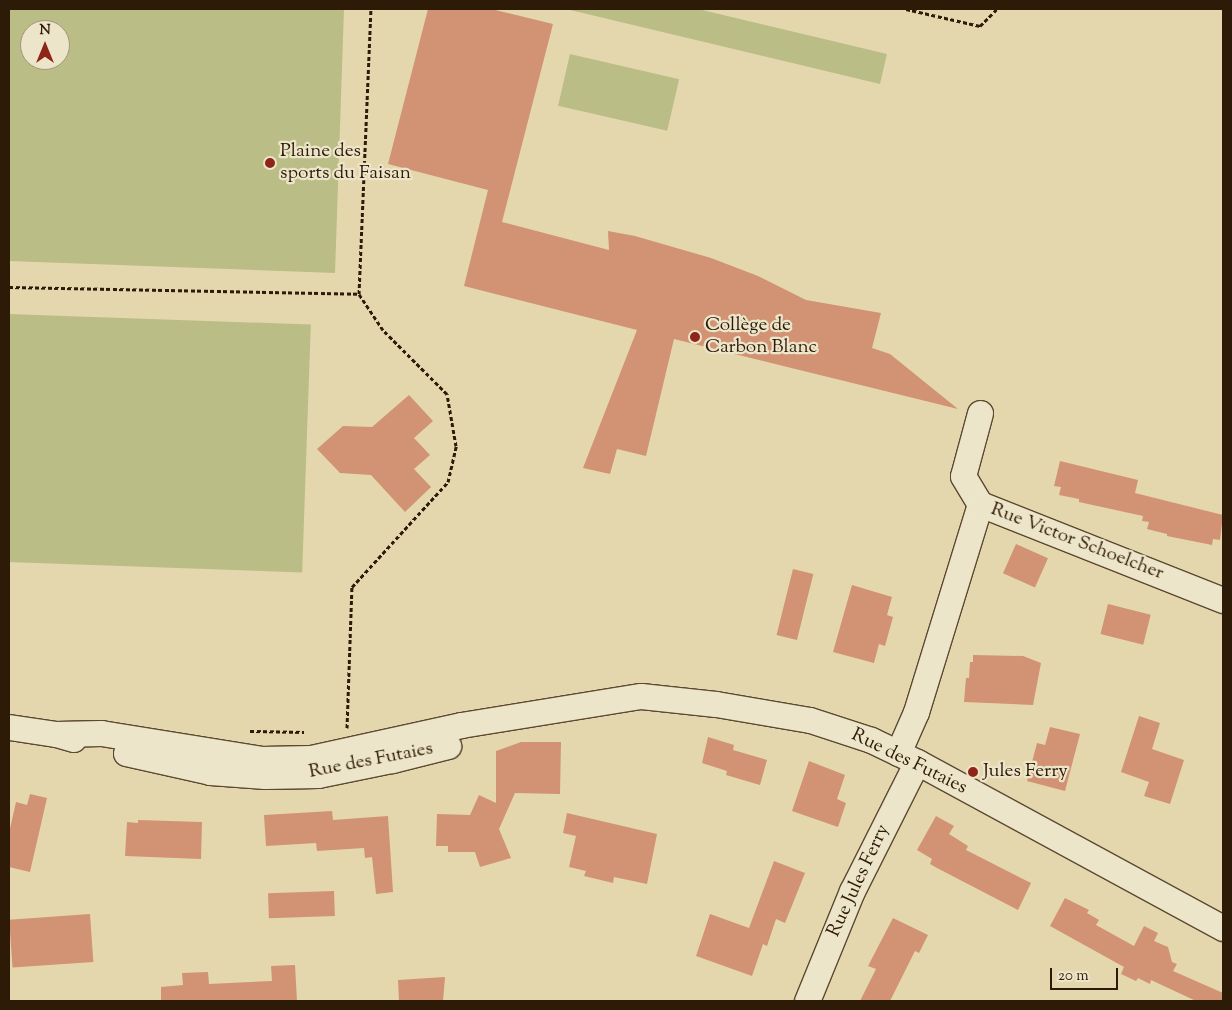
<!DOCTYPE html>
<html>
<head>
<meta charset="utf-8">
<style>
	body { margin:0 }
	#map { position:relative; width:1232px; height:1010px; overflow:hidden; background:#e4d7ad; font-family:"Sorts Mill Goudy",serif }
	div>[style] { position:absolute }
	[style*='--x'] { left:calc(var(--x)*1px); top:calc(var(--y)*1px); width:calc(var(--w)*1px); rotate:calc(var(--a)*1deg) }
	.green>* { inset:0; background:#babd86; transform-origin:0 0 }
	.building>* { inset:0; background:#d19373; transform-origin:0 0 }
	.path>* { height:3px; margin-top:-1.5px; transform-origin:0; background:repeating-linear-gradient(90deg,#2d1a07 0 4px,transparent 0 6.5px) }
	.roads { filter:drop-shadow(1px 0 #5b4930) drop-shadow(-1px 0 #5b4930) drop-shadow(0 1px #5b4930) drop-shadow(0 -1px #5b4930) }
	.minor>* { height:25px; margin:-12.5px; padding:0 12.5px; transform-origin:12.5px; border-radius:12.5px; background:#ede5ca }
	.dots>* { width:14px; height:14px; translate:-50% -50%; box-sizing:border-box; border:2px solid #ede5ca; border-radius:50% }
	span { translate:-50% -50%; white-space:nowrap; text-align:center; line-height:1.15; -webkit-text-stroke:4.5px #ede5ca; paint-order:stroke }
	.poi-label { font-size:19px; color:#2d1a07 }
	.left { translate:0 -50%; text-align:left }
	.street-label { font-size:19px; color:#2d1a07 }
	.frame { position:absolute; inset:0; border:10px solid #2d1a07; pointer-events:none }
	.north { position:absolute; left:20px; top:20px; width:50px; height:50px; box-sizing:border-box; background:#ede5ca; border:1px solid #a0947c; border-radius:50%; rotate:0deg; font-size:14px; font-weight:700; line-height:20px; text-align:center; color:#2d1a07 }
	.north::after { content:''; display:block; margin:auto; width:18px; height:22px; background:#8f2418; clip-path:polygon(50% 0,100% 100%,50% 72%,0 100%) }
	.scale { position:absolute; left:1050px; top:968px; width:68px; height:22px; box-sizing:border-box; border:2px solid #2d1a07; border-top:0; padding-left:6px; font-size:15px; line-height:18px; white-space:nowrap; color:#2d1a07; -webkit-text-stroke:4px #ede5ca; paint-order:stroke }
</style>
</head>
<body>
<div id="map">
	<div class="green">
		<i style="clip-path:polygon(evenodd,9px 9px,344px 9px,335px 273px,9px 261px,9px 9px,30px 30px,60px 30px,60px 60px,30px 60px,30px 30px)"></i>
		<i style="clip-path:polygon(566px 9px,698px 9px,887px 54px,880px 84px)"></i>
		<i style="left:570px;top:54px;width:112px;height:53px;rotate:13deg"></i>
		<i style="left:9px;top:314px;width:302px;height:248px;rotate:2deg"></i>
	</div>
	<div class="building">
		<i style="clip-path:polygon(428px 9px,491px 9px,553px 24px,502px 222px,609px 250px,608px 231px,635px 236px,711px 258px,758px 276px,806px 300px,881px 313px,872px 348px,890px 354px,958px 409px,674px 339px,646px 456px,617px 449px,610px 474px,583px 468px,637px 330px,464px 286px,488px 190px,388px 164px)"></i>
		<i style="clip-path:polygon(409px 395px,433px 421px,414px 438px,430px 455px,414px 469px,431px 487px,405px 512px,371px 475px,340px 473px,317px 449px,343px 426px,372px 427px)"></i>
		<i style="clip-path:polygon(1060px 461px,1138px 480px,1135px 493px,1223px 515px,1220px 540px,1213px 539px,1212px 545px,1167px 536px,1167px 534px,1147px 529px,1149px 522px,1142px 521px,1143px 516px,1079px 502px,1079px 499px,1059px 495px,1061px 487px,1054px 486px)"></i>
		<i style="left:1016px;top:544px;width:35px;height:32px;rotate:24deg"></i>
		<i style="left:793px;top:569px;width:21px;height:68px;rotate:14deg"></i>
		<i style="clip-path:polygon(852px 585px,892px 597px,887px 615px,893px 617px,885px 646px,879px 644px,874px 663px,833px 652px)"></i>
		<i style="left:1108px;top:604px;width:44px;height:31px;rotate:14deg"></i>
		<i style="clip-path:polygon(973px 655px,1023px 656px,1041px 663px,1033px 705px,964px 702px,966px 678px,969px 678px,970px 662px,973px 662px)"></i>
		<i style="clip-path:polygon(1139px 716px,1160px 723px,1152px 749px,1184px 760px,1170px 804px,1144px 796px,1149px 782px,1121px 772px)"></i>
		<i style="clip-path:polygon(1050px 727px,1080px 734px,1065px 791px,1027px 781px,1037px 743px,1045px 745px)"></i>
		<i style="clip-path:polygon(708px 737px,734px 745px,733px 750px,767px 760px,760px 785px,726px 775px,727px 771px,702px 763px)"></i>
		<i style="clip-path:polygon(521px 742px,561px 742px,560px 794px,515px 793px,499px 829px,511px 858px,480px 867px,475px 852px,448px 852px,448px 846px,436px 846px,437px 814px,470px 815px,479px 795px,496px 803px,496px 751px)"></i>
		<i style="clip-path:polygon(809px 761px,845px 775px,837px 799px,846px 803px,838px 827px,792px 811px)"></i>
		<i style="clip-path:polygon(30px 794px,47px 798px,30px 872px,9px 867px,9px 833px,16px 802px,27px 805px)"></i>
		<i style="clip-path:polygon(332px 811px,333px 820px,388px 816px,393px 892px,376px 894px,372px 857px,365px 858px,364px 848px,317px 851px,316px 843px,266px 846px,264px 815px)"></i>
		<i style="clip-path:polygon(567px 813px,657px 834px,647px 884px,614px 877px,613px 883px,584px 876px,586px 871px,569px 867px,576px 836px,563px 833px)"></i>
		<i style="clip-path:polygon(936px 816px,954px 826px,949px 834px,968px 846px,966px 850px,1031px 883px,1018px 910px,937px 868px,930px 864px,932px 859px,917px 850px)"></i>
		<i style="clip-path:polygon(138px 820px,202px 822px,201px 859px,125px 856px,127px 822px,138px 823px)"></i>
		<i style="clip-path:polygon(774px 861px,805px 873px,785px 923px,776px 919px,767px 946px,763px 944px,752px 976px,696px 956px,710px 914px,749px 928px)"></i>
		<i style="left:334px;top:891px;width:25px;height:66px;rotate:88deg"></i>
		<i style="clip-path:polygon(1065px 898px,1089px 910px,1087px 913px,1099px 920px,1096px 925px,1134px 946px,1144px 926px,1158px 933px,1154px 941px,1168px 947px,1172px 962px,1177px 964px,1173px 971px,1223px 993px,1223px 1001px,1196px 1001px,1151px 980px,1150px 984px,1138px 978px,1136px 981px,1121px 974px,1124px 967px,1050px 926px)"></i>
		<i style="left:90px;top:914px;width:48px;height:81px;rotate:86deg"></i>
		<i style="clip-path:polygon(893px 918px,928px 935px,919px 953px,915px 951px,890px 1001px,860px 1001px,876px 969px,868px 966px)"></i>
		<i style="clip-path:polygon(295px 965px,297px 1001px,161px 1001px,161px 987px,183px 985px,182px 973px,208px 972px,209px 984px,272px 981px,271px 966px)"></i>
		<i style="clip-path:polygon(445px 977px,443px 1001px,399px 1001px,398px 980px)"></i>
	</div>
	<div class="path">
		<i style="--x:906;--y:9;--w:76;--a:12.9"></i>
		<i style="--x:980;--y:26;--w:24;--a:-45"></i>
		<i style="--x:9;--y:287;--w:350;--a:1.1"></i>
		<i style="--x:347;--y:728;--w:141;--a:-88"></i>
		<i style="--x:352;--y:587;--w:142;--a:-47.6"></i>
		<i style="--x:448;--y:482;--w:37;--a:-77"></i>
		<i style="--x:456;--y:446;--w:53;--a:-99.8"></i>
		<i style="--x:447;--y:394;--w:91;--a:-135"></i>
		<i style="--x:383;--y:330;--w:43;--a:-123.7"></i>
		<i style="--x:359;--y:294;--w:285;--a:-87.6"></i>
		<i style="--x:250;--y:731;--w:54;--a:1.1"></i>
	</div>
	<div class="roads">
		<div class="minor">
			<i style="--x:980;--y:413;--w:65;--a:105.1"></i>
			<i style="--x:963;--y:476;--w:33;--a:59"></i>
			<i style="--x:9;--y:727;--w:48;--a:8.5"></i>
			<i style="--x:56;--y:734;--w:18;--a:16"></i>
			<i style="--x:56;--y:734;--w:45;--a:-1.3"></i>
			<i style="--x:101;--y:733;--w:162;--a:9.2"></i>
			<i style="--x:261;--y:759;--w:50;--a:-1.1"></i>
			<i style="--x:311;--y:758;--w:154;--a:-12.4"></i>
			<i style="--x:461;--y:725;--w:182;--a:-9.2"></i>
			<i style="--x:641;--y:696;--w:75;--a:6.1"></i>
			<i style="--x:716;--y:704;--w:95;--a:9.7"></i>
			<i style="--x:810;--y:720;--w:64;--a:18.2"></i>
			<i style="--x:871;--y:740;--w:51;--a:25.6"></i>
			<i style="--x:917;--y:762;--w:348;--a:28.5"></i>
			<i style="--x:126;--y:753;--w:86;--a:12.7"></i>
			<i style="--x:210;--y:772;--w:55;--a:4.2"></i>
			<i style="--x:265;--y:776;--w:53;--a:-1.1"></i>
			<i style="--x:318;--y:775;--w:76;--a:-11.5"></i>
			<i style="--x:392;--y:760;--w:58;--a:-14"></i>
			<i style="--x:898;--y:753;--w:45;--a:-66.3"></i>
			<i style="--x:916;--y:712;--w:218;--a:-72.9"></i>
			<i style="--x:980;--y:504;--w:261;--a:21.6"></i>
			<i style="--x:807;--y:1001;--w:119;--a:-67.8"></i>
			<i style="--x:852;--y:891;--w:144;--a:-63.3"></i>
		</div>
	</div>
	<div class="dots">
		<i style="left:270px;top:163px;background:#8f2418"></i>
		<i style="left:695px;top:337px;background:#8f2418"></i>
		<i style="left:973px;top:772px;background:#8f2418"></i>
	</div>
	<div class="poi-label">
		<span class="left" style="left:280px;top:163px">Plaine des<br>sports du Faisan</span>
		<span class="left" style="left:705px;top:337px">Collège de<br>Carbon Blanc</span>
		<span class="left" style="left:983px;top:772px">Jules Ferry</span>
	</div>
	<div class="street-label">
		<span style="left:1077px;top:542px;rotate:21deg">Rue Victor Schoelcher</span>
		<span style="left:371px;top:761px;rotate:-11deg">Rue des Futaies</span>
		<span style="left:909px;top:762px;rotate:26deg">Rue des Futaies</span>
		<span style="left:859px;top:881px;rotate:-65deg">Rue Jules Ferry</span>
	</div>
	<div class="frame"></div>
	<div class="north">N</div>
	<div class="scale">20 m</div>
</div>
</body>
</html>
